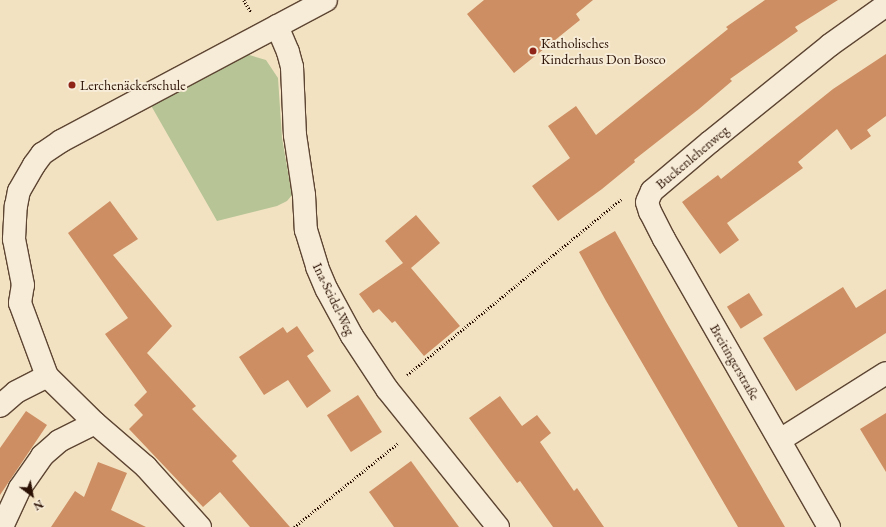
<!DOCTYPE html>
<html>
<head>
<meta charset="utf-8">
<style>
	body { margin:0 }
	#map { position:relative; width:886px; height:527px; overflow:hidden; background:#f3e2c1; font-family:"EB Garamond",serif }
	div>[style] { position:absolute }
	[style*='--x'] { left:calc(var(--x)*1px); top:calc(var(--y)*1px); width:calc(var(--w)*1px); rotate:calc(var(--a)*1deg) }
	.green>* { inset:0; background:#b6c496 }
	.building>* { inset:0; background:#cd8e63; transform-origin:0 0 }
	.path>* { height:2.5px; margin-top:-1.25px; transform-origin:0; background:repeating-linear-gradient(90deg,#2b1104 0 1px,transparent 0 3px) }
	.roads { filter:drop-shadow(1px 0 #5d4533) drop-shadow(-1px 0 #5d4533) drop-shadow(0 1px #5d4533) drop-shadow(0 -1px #5d4533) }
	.street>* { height:22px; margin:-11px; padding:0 11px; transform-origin:11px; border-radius:11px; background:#f7ecd7 }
	.dots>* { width:11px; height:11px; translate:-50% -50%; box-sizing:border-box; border:2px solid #f7ecd7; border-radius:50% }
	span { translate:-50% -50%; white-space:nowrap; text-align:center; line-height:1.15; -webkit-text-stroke:4px #f7ecd7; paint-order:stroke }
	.poi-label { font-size:14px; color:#2b1104 }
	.left { translate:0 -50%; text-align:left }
	.street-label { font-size:14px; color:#2b1104 }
	.north { position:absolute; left:12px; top:475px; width:40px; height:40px; -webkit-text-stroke:3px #f7ecd7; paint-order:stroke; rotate:148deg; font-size:11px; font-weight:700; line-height:16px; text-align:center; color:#2b1104 }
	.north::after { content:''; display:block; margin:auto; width:14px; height:18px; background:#2b1104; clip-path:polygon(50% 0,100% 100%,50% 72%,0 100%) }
</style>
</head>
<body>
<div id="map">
	<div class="green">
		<i style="clip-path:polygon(246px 54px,266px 60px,278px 78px,282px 138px,292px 195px,287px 201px,277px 206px,217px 221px,149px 102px)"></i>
	</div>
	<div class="building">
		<i style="clip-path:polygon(484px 0,593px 0,576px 14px,580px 20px,514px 73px,467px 14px)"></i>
		<i style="clip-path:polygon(765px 0,838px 0,795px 27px,798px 31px,730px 79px,732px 81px,699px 109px,634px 160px,635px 162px,602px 189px,558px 221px,532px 186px,570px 158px,548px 126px,576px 106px,596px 135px,728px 29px,726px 27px)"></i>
		<i style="clip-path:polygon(886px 54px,886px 116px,867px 130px,871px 136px,851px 150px,837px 129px,798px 162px,803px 168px,727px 223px,739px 240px,720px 254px,682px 202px,718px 175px,721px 179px,833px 89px)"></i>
		<i style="clip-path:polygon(110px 201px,138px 239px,113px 255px,172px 326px,147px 353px,196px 406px,192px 409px,237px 456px,232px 461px,290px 527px,250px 527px,220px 492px,203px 507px,129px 429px,143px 415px,134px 405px,147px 392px,105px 334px,128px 318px,68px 233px)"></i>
		<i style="clip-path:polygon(416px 215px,440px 243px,411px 268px,460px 326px,424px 356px,395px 321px,392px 323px,379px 309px,373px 313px,359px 294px,403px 263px,385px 241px)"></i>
		<i style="clip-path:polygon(615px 231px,666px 322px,785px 527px,738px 527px,606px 301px,579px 252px)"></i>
		<i style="clip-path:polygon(843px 287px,856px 308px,886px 289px,886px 333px,796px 391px,763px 338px)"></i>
		<i style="left:749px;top:293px;width:26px;height:26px;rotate:58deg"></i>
		<i style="clip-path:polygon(297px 326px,314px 351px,307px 356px,331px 391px,307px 408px,288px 380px,264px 395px,239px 357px,283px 327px,287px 333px)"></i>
		<i style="left:358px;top:395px;width:44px;height:37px;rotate:57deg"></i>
		<i style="clip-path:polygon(500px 396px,522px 426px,537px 415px,551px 433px,540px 442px,574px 491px,577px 488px,604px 527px,553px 527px,520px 481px,517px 483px,469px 418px)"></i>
		<i style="clip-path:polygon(26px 411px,47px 425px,0 495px,0 448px)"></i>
		<i style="clip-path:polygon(886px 413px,886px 472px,860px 429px)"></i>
		<i style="clip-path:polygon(411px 461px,459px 527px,394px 527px,369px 492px)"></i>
		<i style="clip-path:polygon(98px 462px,127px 473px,111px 510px,146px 527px,51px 527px,75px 491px,84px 497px)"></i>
	</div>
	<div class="path">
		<i style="--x:244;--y:0;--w:14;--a:60"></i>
		<i style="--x:407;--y:375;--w:277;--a:-39.4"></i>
		<i style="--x:294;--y:527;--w:134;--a:-38.9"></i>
	</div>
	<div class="roads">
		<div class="street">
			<i style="--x:277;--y:26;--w:28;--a:67"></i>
			<i style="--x:288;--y:52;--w:16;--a:75"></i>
			<i style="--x:292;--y:67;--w:68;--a:87.5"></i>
			<i style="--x:295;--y:135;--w:61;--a:81.5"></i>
			<i style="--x:304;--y:195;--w:35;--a:87"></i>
			<i style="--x:306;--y:230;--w:39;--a:73"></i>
			<i style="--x:317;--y:267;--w:25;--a:67"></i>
			<i style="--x:327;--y:290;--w:52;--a:61.5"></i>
			<i style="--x:352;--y:336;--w:64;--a:56.6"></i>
			<i style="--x:387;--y:389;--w:177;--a:51.2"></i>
			<i style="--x:0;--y:406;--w:21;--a:-41"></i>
			<i style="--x:16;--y:392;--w:35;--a:-27"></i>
			<i style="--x:780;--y:440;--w:125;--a:-32.3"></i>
			<i style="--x:2;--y:527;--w:43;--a:-65.2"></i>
			<i style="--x:20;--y:488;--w:39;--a:-55"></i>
			<i style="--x:42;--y:456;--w:23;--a:-41"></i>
			<i style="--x:59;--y:441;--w:40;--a:-26.6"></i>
			<i style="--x:200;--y:527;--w:81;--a:-132"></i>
			<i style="--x:146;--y:467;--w:67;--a:-139.2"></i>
			<i style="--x:95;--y:423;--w:67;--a:-135.6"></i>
			<i style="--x:47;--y:376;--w:78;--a:-110.3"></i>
			<i style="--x:20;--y:303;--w:18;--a:-81"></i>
			<i style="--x:23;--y:285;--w:47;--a:-101.1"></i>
			<i style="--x:14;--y:239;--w:33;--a:-87"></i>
			<i style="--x:16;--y:206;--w:15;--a:-79"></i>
			<i style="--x:19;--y:191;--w:30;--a:-60"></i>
			<i style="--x:34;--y:165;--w:14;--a:-54"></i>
			<i style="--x:42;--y:154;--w:23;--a:-34"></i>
			<i style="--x:61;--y:141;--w:300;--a:-28"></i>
			<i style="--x:829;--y:527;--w:332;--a:-119.8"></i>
			<i style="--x:664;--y:239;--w:30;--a:-117"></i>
			<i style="--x:650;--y:212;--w:10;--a:-107"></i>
			<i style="--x:647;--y:202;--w:12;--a:-66"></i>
			<i style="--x:652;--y:191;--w:76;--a:-40.2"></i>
			<i style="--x:710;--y:142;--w:154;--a:-38.9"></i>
			<i style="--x:830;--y:45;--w:69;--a:-35.5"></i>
		</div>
	</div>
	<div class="dots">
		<i style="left:533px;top:51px;background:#8f2418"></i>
		<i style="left:72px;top:85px;background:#8f2418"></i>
	</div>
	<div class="poi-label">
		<span class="left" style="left:541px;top:51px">Katholisches<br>Kinderhaus Don Bosco</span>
		<span class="left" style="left:80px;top:85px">Lerchenäckerschule</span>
	</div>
	<div class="street-label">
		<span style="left:692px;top:157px;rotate:-40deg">Buckenlehenweg</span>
		<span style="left:334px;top:299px;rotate:64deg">Ina-Seidel-Weg</span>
		<span style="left:735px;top:362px;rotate:60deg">Breitingerstraße</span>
	</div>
	<div class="north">N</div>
</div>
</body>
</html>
